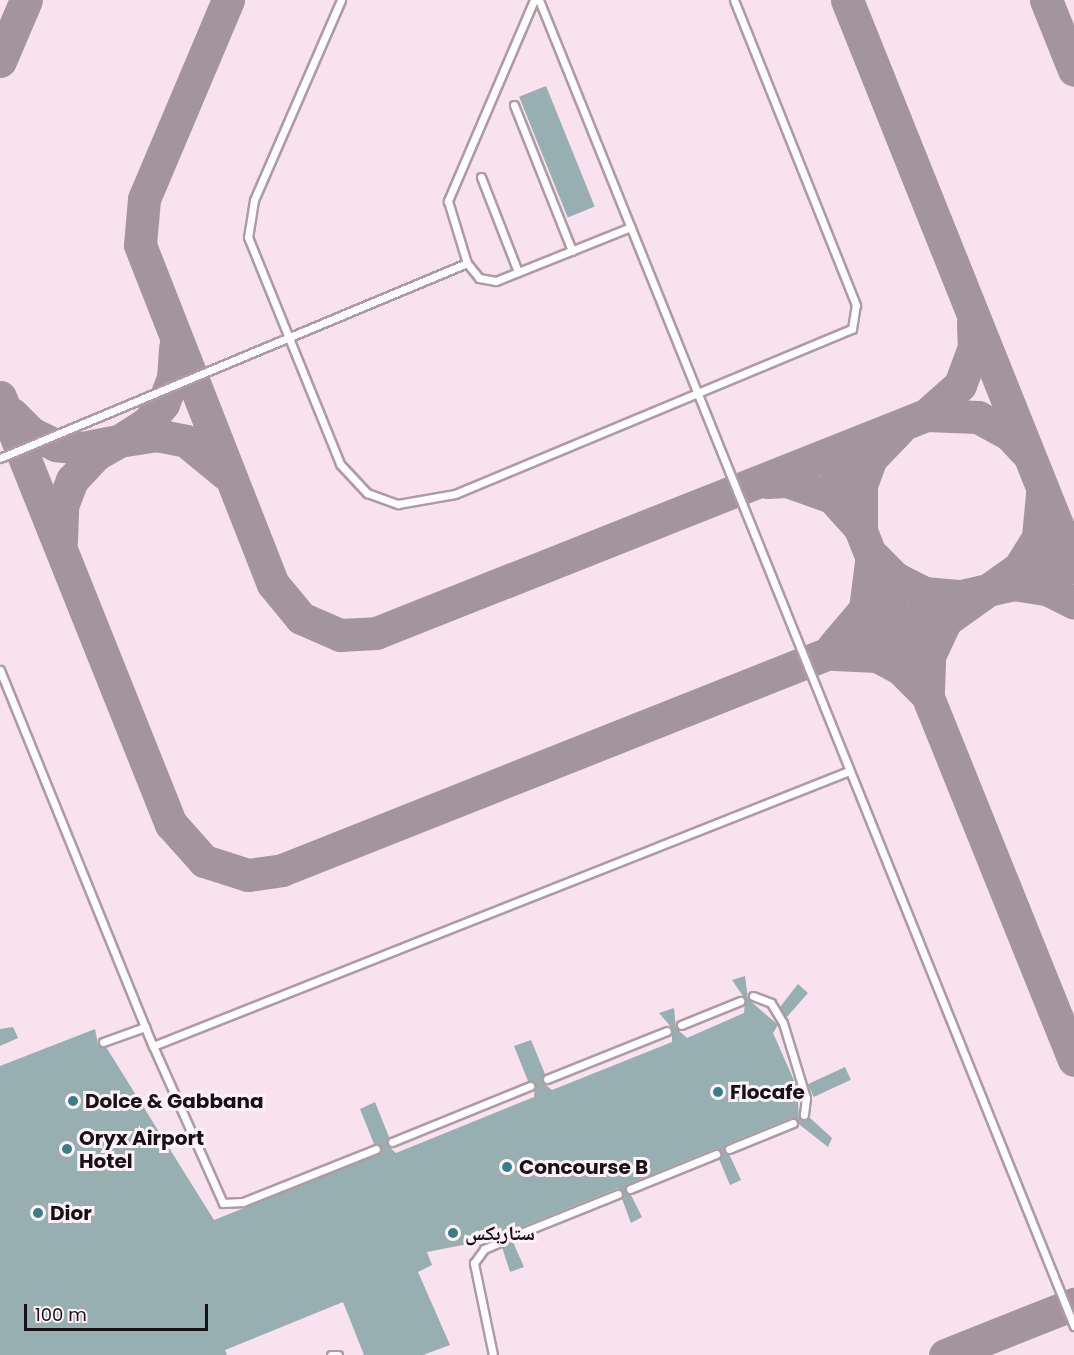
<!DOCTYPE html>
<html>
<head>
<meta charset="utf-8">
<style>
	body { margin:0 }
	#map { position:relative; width:1074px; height:1355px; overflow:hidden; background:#f7e2ee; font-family:Poppins,"Noto Naskh Arabic",sans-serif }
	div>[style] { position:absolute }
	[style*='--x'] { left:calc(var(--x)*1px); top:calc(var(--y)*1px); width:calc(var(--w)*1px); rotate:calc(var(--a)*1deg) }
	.taxiway>* { height:33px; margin:-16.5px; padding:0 16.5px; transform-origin:16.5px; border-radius:16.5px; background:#a4949e }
	.building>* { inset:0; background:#97afb1; transform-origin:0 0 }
	.roads { filter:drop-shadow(2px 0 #ae9ba5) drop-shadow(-2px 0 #ae9ba5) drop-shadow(0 2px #ae9ba5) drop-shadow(0 -2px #ae9ba5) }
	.lane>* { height:7px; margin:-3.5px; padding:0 3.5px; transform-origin:3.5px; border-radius:3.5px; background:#fff }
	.dots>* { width:16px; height:16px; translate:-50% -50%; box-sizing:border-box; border:3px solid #fff2f9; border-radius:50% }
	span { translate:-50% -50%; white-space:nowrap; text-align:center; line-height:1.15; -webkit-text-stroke:6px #fff2f9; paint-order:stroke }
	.poi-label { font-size:20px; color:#171014; font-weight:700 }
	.left { translate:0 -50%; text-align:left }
	.scale { position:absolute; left:24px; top:1304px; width:184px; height:27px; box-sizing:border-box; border:3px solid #171014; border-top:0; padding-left:8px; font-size:18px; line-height:21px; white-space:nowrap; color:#171014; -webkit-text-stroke:4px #fff2f9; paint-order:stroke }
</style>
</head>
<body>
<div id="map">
	<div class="taxiway">
		<i style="--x:228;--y:0;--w:216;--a:112.9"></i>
		<i style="--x:144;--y:199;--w:46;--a:95"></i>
		<i style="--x:140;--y:245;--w:364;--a:68.6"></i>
		<i style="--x:273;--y:584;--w:44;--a:50.5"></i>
		<i style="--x:301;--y:618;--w:43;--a:23.6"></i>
		<i style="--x:340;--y:635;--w:36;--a:-3"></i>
		<i style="--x:376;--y:633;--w:592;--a:-21.62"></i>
		<i style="--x:847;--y:0;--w:611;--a:68.18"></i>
		<i style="--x:1046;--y:0;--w:75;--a:68.2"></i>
		<i style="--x:0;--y:61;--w:66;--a:-66.9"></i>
		<i style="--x:973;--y:323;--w:24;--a:88"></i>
		<i style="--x:974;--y:347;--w:40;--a:110.2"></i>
		<i style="--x:960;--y:385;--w:45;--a:138.6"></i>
		<i style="--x:926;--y:415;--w:52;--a:2.2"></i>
		<i style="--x:978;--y:417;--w:37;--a:29"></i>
		<i style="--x:1010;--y:435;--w:22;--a:47"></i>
		<i style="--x:0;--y:397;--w:460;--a:68.2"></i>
		<i style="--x:171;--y:824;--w:50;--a:48.3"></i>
		<i style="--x:204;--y:861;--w:46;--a:17.7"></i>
		<i style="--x:248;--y:875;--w:34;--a:-8"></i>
		<i style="--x:282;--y:870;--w:852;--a:-21.63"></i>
		<i style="--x:12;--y:414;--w:27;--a:45"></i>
		<i style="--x:31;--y:433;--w:28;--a:26"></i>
		<i style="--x:56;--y:445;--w:26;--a:7"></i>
		<i style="--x:82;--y:448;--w:38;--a:-11"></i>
		<i style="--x:119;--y:441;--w:33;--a:-33"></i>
		<i style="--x:147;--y:423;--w:25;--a:-50"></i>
		<i style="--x:163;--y:404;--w:28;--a:-69"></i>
		<i style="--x:173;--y:378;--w:31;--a:-86"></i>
		<i style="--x:830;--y:454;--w:653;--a:68.07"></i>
		<i style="--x:767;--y:482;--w:20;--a:-3"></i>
		<i style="--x:787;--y:481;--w:48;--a:19.6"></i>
		<i style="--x:832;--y:497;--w:43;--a:47.8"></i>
		<i style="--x:861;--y:529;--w:44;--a:-90"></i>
		<i style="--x:861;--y:485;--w:29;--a:-70"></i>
		<i style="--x:871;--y:458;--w:40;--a:-46"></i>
		<i style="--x:61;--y:541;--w:35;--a:-88"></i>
		<i style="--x:62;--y:506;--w:28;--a:-69"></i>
		<i style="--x:72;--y:480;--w:34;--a:-47"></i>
		<i style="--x:95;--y:455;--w:28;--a:-30"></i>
		<i style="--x:119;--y:441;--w:37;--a:-9"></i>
		<i style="--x:156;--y:435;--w:31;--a:11"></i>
		<i style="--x:186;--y:441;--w:52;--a:39.5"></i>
		<i style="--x:875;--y:558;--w:28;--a:45"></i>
		<i style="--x:895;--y:578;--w:33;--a:27"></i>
		<i style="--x:924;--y:593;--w:37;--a:5"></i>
		<i style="--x:961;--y:596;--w:54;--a:-12.8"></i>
		<i style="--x:1014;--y:584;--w:33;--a:9"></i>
		<i style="--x:1047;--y:589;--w:30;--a:27"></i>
		<i style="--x:833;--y:647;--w:50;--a:-49.9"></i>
		<i style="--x:865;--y:609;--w:47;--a:-82.7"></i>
		<i style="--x:834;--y:654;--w:43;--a:2.7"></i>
		<i style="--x:877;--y:656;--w:26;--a:28"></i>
		<i style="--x:900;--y:668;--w:33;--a:45"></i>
		<i style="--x:928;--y:691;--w:35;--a:-88"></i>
		<i style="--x:929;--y:656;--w:40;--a:-65"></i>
		<i style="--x:946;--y:620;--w:90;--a:-35.5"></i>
		<i style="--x:1019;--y:568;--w:36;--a:-58"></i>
		<i style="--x:1038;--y:537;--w:43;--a:-84.7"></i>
		<i style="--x:945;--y:1355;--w:139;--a:-21.6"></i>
	</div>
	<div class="building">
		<i style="left:546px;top:86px;width:130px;height:29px;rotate:68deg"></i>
		<i style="clip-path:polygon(745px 976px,748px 999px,778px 1025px,773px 1033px,797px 1087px,799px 1118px,809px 1117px,832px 1138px,828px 1147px,791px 1118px,725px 1145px,741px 1180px,730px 1185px,719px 1159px,721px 1151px,714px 1149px,626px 1185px,642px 1217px,631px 1223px,618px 1188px,509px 1232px,506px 1240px,513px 1242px,524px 1267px,510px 1272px,499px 1238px,427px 1252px,432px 1265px,418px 1272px,450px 1345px,423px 1355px,364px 1355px,343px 1302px,225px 1350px,227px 1355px,0 1355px,0 1066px,95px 1029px,98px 1044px,106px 1047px,214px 1220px,379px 1154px,381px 1146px,374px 1144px,360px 1109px,375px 1102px,389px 1137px,387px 1145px,396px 1153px,534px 1097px,535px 1084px,528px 1081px,514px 1046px,531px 1040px,545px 1074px,542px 1082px,552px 1090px,672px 1042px,672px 1028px,659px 1013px,674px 1008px,676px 1028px,687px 1038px,744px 1013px,745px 999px,732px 980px)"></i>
		<i style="clip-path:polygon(798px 984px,808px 993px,786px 1018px,780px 1007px)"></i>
		<i style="clip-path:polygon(13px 1027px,18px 1038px,0 1046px,0 1029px)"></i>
		<i style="left:845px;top:1067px;width:14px;height:41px;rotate:65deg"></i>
	</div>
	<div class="roads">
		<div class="lane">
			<i style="--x:341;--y:0;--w:218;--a:113.5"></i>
			<i style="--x:254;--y:200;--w:37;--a:99"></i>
			<i style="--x:248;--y:237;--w:245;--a:67.9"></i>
			<i style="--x:340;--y:464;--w:40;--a:47"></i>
			<i style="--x:367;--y:493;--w:33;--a:20"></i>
			<i style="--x:398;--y:504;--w:58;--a:-10"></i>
			<i style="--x:455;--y:494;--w:430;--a:-22.6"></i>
			<i style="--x:852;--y:329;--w:24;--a:-81"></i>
			<i style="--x:856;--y:305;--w:328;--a:-111.8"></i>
			<i style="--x:534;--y:0;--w:219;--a:113.2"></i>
			<i style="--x:448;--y:201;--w:65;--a:73"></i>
			<i style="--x:467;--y:263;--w:19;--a:51"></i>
			<i style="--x:479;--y:278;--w:17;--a:10"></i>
			<i style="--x:496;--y:281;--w:145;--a:-21.8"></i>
			<i style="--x:539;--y:0;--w:1430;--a:68.03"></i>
			<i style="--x:514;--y:105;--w:157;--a:68.3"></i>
			<i style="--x:481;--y:177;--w:102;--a:68.7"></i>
			<i style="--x:0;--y:458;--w:506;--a:-22.66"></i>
			<i style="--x:0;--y:670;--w:406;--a:67.9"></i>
			<i style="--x:153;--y:1046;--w:748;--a:-21.56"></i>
			<i style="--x:753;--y:996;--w:19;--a:21"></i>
			<i style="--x:771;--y:1003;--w:23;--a:59"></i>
			<i style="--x:783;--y:1023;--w:78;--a:73"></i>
			<i style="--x:806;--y:1098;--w:17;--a:97"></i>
			<i style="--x:681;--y:1025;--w:64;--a:-22.1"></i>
			<i style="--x:103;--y:1042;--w:45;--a:-19.7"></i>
			<i style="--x:153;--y:1046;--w:172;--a:66"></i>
			<i style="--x:223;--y:1203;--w:20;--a:-3"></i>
			<i style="--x:243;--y:1202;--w:143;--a:-21.7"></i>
			<i style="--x:547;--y:1079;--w:129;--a:-21.8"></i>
			<i style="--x:392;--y:1142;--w:149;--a:-22.1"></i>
			<i style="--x:729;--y:1149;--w:69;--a:-22.1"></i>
			<i style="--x:630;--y:1189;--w:93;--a:-22.1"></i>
			<i style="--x:511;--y:1237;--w:115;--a:-21.9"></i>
			<i style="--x:331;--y:1355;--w:7;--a:0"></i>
			<i style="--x:493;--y:1355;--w:94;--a:-101.7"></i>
			<i style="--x:474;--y:1263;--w:17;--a:-54"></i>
			<i style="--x:484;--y:1249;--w:15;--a:-23"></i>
		</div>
	</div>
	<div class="dots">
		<i style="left:718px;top:1092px;background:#388086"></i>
		<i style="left:73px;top:1101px;background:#388086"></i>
		<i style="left:67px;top:1149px;background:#388086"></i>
		<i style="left:507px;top:1167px;background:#388086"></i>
		<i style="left:38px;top:1213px;background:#388086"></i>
		<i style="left:453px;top:1233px;background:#388086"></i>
	</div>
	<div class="poi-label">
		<span class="left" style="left:730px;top:1092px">Flocafe</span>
		<span class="left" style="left:85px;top:1101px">Dolce &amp; Gabbana</span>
		<span class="left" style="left:79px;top:1150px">Oryx Airport<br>Hotel</span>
		<span class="left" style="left:519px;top:1167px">Concourse B</span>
		<span class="left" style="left:50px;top:1213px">Dior</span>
		<span class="left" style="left:465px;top:1233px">ستاربكس</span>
	</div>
	<div class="scale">100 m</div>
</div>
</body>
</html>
